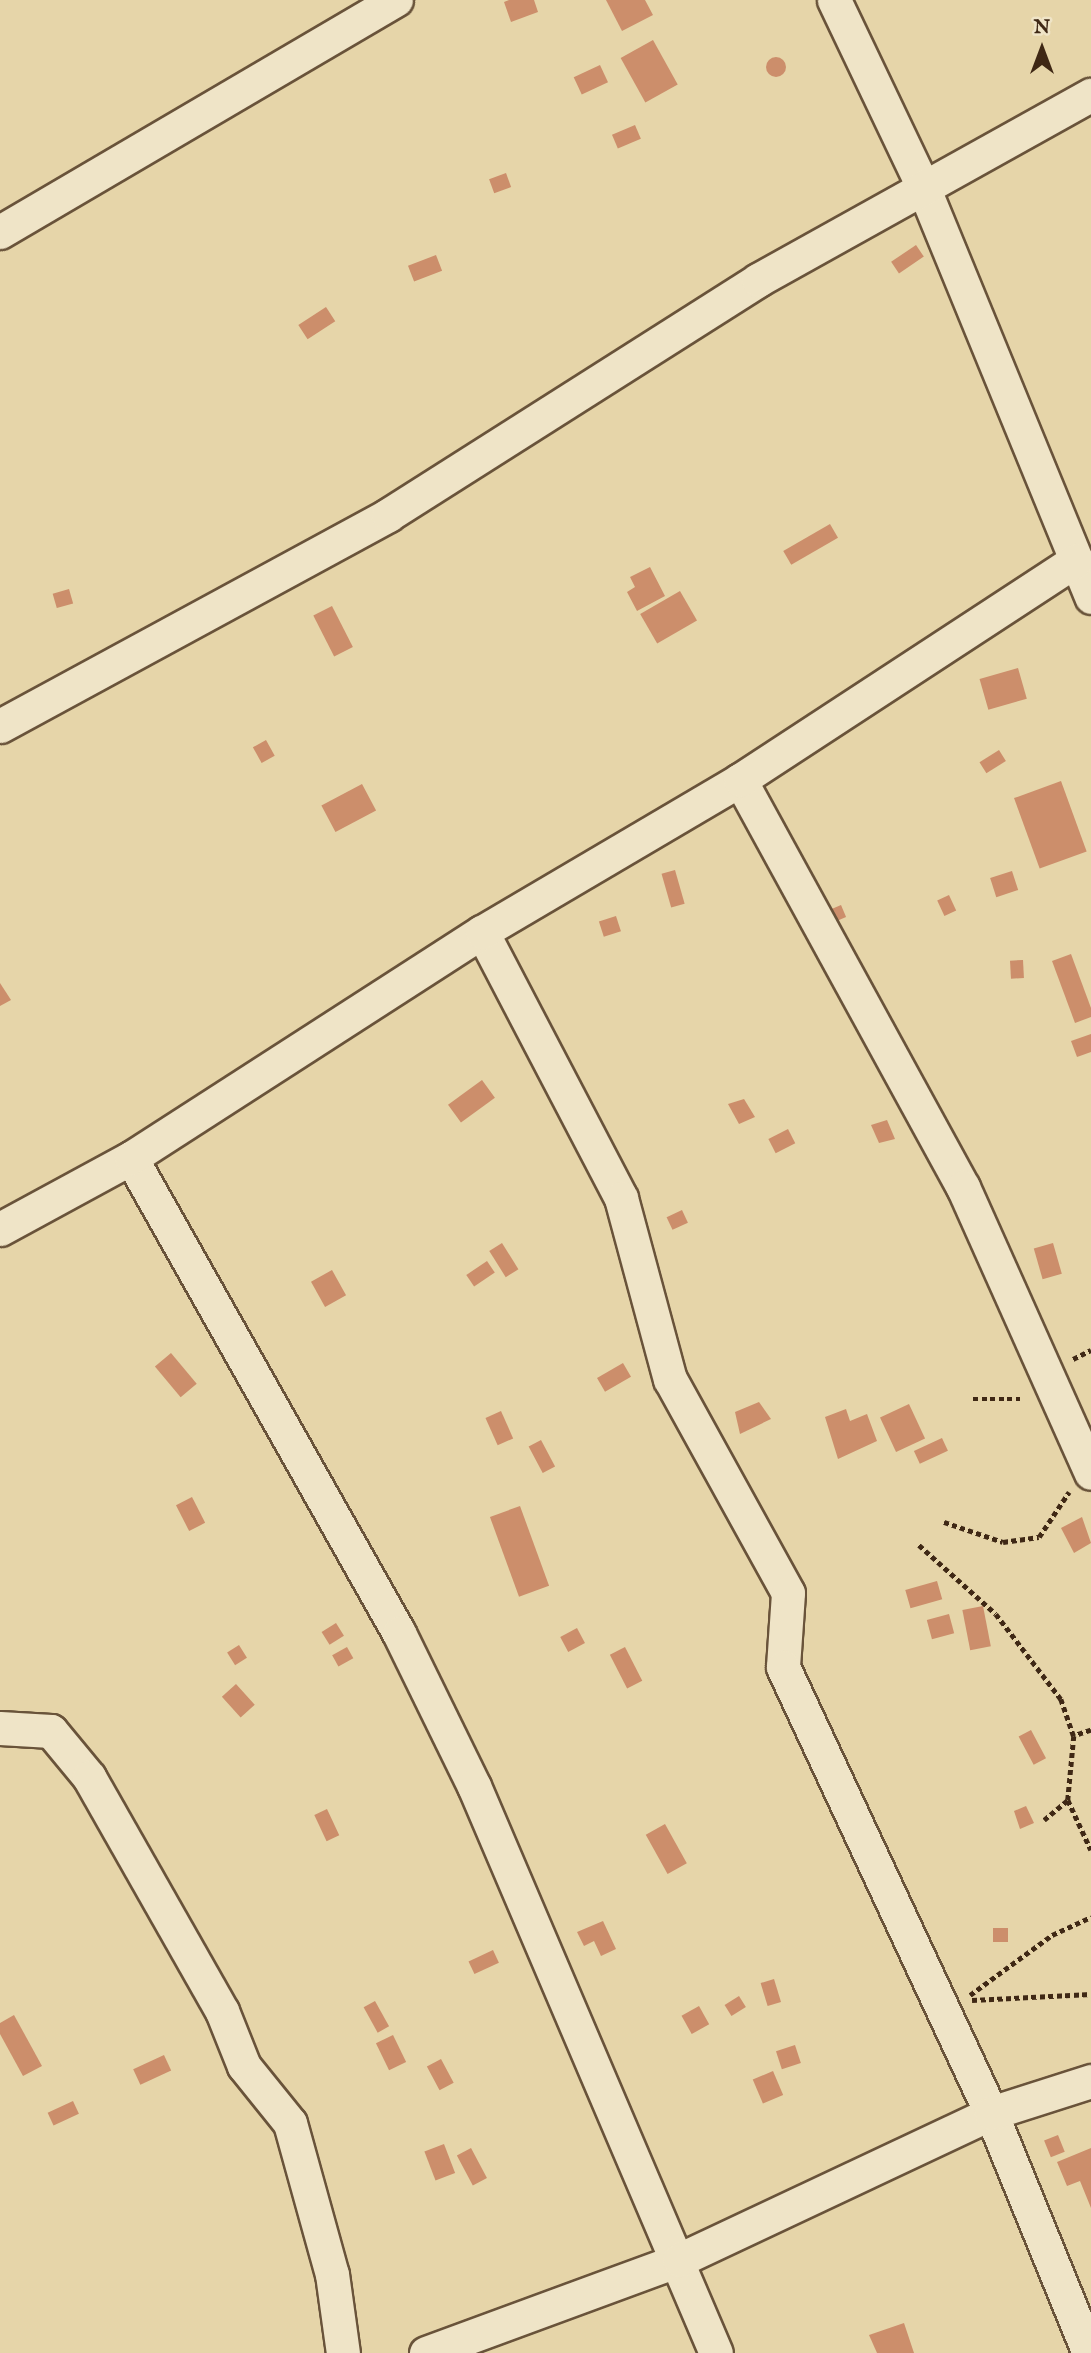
<!DOCTYPE html>
<html>
<head>
<meta charset="utf-8">
<style>
	body { margin:0 }
	#map { position:relative; width:1091px; height:2353px; overflow:hidden; background:#e6d5a9; font-family:"IM FELL English",serif }
	div>[style] { position:absolute }
	[style*='--x'] { left:calc(var(--x)*1px); top:calc(var(--y)*1px); width:calc(var(--w)*1px); rotate:calc(var(--a)*1deg) }
	.building>* { inset:0; background:#cc8e6b; transform-origin:0 0 }
	.round { border-radius:50% }
	.path>* { height:4.5px; margin-top:-2.25px; transform-origin:0; background:repeating-linear-gradient(90deg,#3f2815 0 5px,transparent 0 8.5px) }
	.roads { filter:drop-shadow(2px 0 #69533a) drop-shadow(-2px 0 #69533a) drop-shadow(0 2px #69533a) drop-shadow(0 -2px #69533a) }
	.minor>* { height:33px; margin:-16.5px; padding:0 16.5px; transform-origin:16.5px; border-radius:16.5px; background:#efe4c7 }
	span { translate:-50% -50%; white-space:nowrap; text-align:center; line-height:1.15; -webkit-text-stroke:5px #efe4c7; paint-order:stroke }
	.north { position:absolute; left:1007px; top:14px; width:70px; height:70px; -webkit-text-stroke:5px #efe4c7; paint-order:stroke; rotate:0deg; font-size:19px; font-weight:700; line-height:28px; text-align:center; color:#3f2815 }
	.north::after { content:''; display:block; margin:auto; width:24px; height:32px; background:#3f2815; clip-path:polygon(50% 0,100% 100%,50% 72%,0 100%) }
</style>
</head>
<body>
<div id="map">
	<div class="building">
		<i style="clip-path:polygon(509px 0,534px 0,538px 12px,511px 22px,504px 2px)"></i>
		<i style="clip-path:polygon(606px 0,645px 0,653px 15px,622px 31px)"></i>
		<i style="left:653px;top:40px;width:51px;height:37px;rotate:61deg"></i>
		<i class="round" style="left:766px;top:57px;width:20px;height:20px"></i>
		<i style="left:600px;top:65px;width:19px;height:29px;rotate:65deg"></i>
		<i style="left:635px;top:125px;width:15px;height:25px;rotate:67deg"></i>
		<i style="left:506px;top:173px;width:15px;height:18px;rotate:70deg"></i>
		<i style="left:916px;top:245px;width:14px;height:30px;rotate:56deg"></i>
		<i style="left:436px;top:255px;width:17px;height:30px;rotate:69deg"></i>
		<i style="left:326px;top:307px;width:17px;height:33px;rotate:57deg"></i>
		<i style="left:830px;top:524px;width:16px;height:54px;rotate:60deg"></i>
		<i style="clip-path:polygon(650px 567px,665px 596px,637px 611px,627px 592px,635px 587px,630px 577px)"></i>
		<i style="left:69px;top:589px;width:15px;height:17px;rotate:74deg"></i>
		<i style="left:680px;top:591px;width:34px;height:46px;rotate:60deg"></i>
		<i style="left:332px;top:606px;width:46px;height:21px;rotate:63deg"></i>
		<i style="left:1018px;top:668px;width:32px;height:40px;rotate:74deg"></i>
		<i style="left:266px;top:740px;width:18px;height:15px;rotate:61deg"></i>
		<i style="left:999px;top:750px;width:13px;height:23px;rotate:58deg"></i>
		<i style="left:1061px;top:781px;width:75px;height:50px;rotate:70deg"></i>
		<i style="left:362px;top:784px;width:30px;height:46px;rotate:62deg"></i>
		<i style="left:675px;top:870px;width:35px;height:14px;rotate:74deg"></i>
		<i style="left:1012px;top:871px;width:20px;height:23px;rotate:72deg"></i>
		<i style="left:949px;top:895px;width:17px;height:13px;rotate:65deg"></i>
		<i style="left:841px;top:905px;width:13px;height:14px;rotate:67deg"></i>
		<i style="left:616px;top:916px;width:16px;height:18px;rotate:72deg"></i>
		<i style="clip-path:polygon(1071px 954px,1091px 1008px,1091px 1017px,1075px 1023px,1052px 961px)"></i>
		<i style="left:1023px;top:960px;width:18px;height:13px;rotate:87deg"></i>
		<i style="clip-path:polygon(0 983px,11px 1000px,0 1006px)"></i>
		<i style="clip-path:polygon(1091px 1034px,1091px 1052px,1077px 1057px,1071px 1041px)"></i>
		<i style="left:482px;top:1080px;width:22px;height:42px;rotate:54deg"></i>
		<i style="clip-path:polygon(744px 1099px,755px 1117px,739px 1124px,728px 1104px)"></i>
		<i style="clip-path:polygon(887px 1120px,895px 1139px,879px 1143px,871px 1125px)"></i>
		<i style="left:788px;top:1129px;width:16px;height:22px;rotate:63deg"></i>
		<i style="left:682px;top:1210px;width:14px;height:17px;rotate:65deg"></i>
		<i style="left:502px;top:1243px;width:31px;height:15px;rotate:58deg"></i>
		<i style="left:1053px;top:1243px;width:32px;height:20px;rotate:74deg"></i>
		<i style="left:487px;top:1261px;width:14px;height:25px;rotate:56deg"></i>
		<i style="left:332px;top:1270px;width:29px;height:24px;rotate:61deg"></i>
		<i style="left:171px;top:1353px;width:40px;height:21px;rotate:50deg"></i>
		<i style="left:623px;top:1363px;width:16px;height:30px;rotate:60deg"></i>
		<i style="clip-path:polygon(759px 1402px,771px 1419px,740px 1434px,735px 1412px)"></i>
		<i style="left:909px;top:1404px;width:38px;height:32px;rotate:65deg"></i>
		<i style="clip-path:polygon(846px 1409px,850px 1421px,867px 1414px,877px 1441px,838px 1459px,825px 1417px)"></i>
		<i style="left:501px;top:1411px;width:30px;height:17px;rotate:66deg"></i>
		<i style="left:942px;top:1438px;width:14px;height:31px;rotate:65deg"></i>
		<i style="left:541px;top:1440px;width:30px;height:14px;rotate:62deg"></i>
		<i style="left:192px;top:1497px;width:29px;height:18px;rotate:63deg"></i>
		<i style="left:520px;top:1506px;width:85px;height:32px;rotate:70deg"></i>
		<i style="clip-path:polygon(1082px 1517px,1091px 1543px,1074px 1553px,1061px 1528px)"></i>
		<i style="left:937px;top:1581px;width:19px;height:33px;rotate:74deg"></i>
		<i style="left:983px;top:1606px;width:41px;height:21px;rotate:79deg"></i>
		<i style="left:949px;top:1614px;width:20px;height:23px;rotate:75deg"></i>
		<i style="left:336px;top:1623px;width:15px;height:17px;rotate:58deg"></i>
		<i style="left:577px;top:1628px;width:17px;height:19px;rotate:62deg"></i>
		<i style="left:239px;top:1645px;width:15px;height:14px;rotate:58deg"></i>
		<i style="left:347px;top:1647px;width:13px;height:17px;rotate:61deg"></i>
		<i style="left:625px;top:1647px;width:38px;height:17px;rotate:63deg"></i>
		<i style="left:236px;top:1684px;width:28px;height:19px;rotate:48deg"></i>
		<i style="left:1031px;top:1730px;width:32px;height:14px;rotate:62deg"></i>
		<i style="clip-path:polygon(1026px 1806px,1034px 1823px,1020px 1829px,1014px 1811px)"></i>
		<i style="left:327px;top:1809px;width:29px;height:14px;rotate:65deg"></i>
		<i style="left:665px;top:1824px;width:45px;height:22px;rotate:61deg"></i>
		<i style="clip-path:polygon(603px 1921px,616px 1949px,601px 1956px,594px 1941px,584px 1946px,577px 1932px)"></i>
		<i style="left:1008px;top:1928px;width:14px;height:15px;rotate:90deg"></i>
		<i style="left:493px;top:1950px;width:14px;height:27px;rotate:65deg"></i>
		<i style="left:774px;top:1979px;width:24px;height:14px;rotate:73deg"></i>
		<i style="left:739px;top:1996px;width:13px;height:17px;rotate:58deg"></i>
		<i style="left:375px;top:2001px;width:29px;height:13px;rotate:61deg"></i>
		<i style="left:699px;top:2006px;width:21px;height:20px;rotate:61deg"></i>
		<i style="clip-path:polygon(14px 2015px,42px 2066px,23px 2076px,0 2034px,0 2023px)"></i>
		<i style="left:393px;top:2035px;width:30px;height:19px;rotate:64deg"></i>
		<i style="left:795px;top:2045px;width:19px;height:20px;rotate:72deg"></i>
		<i style="left:164px;top:2055px;width:17px;height:34px;rotate:65deg"></i>
		<i style="left:441px;top:2059px;width:27px;height:16px;rotate:62deg"></i>
		<i style="left:773px;top:2071px;width:26px;height:22px;rotate:67deg"></i>
		<i style="left:73px;top:2101px;width:14px;height:28px;rotate:65deg"></i>
		<i style="left:1058px;top:2135px;width:18px;height:15px;rotate:68deg"></i>
		<i style="left:444px;top:2144px;width:31px;height:21px;rotate:69deg"></i>
		<i style="left:471px;top:2148px;width:34px;height:16px;rotate:62deg"></i>
		<i style="clip-path:polygon(1091px 2148px,1091px 2208px,1080px 2181px,1067px 2186px,1057px 2162px)"></i>
		<i style="clip-path:polygon(904px 2323px,914px 2353px,877px 2353px,869px 2335px)"></i>
	</div>
	<div class="path">
		<i style="--x:1073;--y:1359;--w:20;--a:-27"></i>
		<i style="--x:973;--y:1399;--w:50;--a:0"></i>
		<i style="--x:944;--y:1522;--w:62;--a:18.7"></i>
		<i style="--x:1003;--y:1542;--w:36;--a:-8"></i>
		<i style="--x:1039;--y:1537;--w:54;--a:-56.3"></i>
		<i style="--x:919;--y:1545;--w:103;--a:41.9"></i>
		<i style="--x:996;--y:1614;--w:107;--a:52.6"></i>
		<i style="--x:1061;--y:1699;--w:39;--a:71"></i>
		<i style="--x:1091;--y:1730;--w:18;--a:161"></i>
		<i style="--x:1074;--y:1736;--w:64;--a:95.4"></i>
		<i style="--x:1068;--y:1800;--w:55;--a:65.3"></i>
		<i style="--x:1044;--y:1820;--w:31;--a:-40"></i>
		<i style="--x:970;--y:1995;--w:102;--a:-36.2"></i>
		<i style="--x:1052;--y:1935;--w:43;--a:-24.8"></i>
		<i style="--x:972;--y:2000;--w:119;--a:-2.9"></i>
	</div>
	<div class="roads">
		<div class="minor">
			<i style="--x:834;--y:0;--w:209;--a:64.5"></i>
			<i style="--x:924;--y:189;--w:441;--a:67.7"></i>
			<i style="--x:0;--y:232;--w:459;--a:-30.4"></i>
			<i style="--x:0;--y:726;--w:442;--a:-28.5"></i>
			<i style="--x:388;--y:515;--w:438;--a:-32.4"></i>
			<i style="--x:758;--y:280;--w:381;--a:-29.1"></i>
			<i style="--x:740;--y:780;--w:464;--a:61.3"></i>
			<i style="--x:963;--y:1187;--w:313;--a:65.9"></i>
			<i style="--x:482;--y:932;--w:300;--a:62.4"></i>
			<i style="--x:621;--y:1198;--w:188;--a:74.9"></i>
			<i style="--x:670;--y:1379;--w:244;--a:61.1"></i>
			<i style="--x:788;--y:1593;--w:74;--a:93.9"></i>
			<i style="--x:783;--y:1667;--w:492;--a:65"></i>
			<i style="--x:991;--y:2113;--w:259;--a:67.8"></i>
			<i style="--x:131;--y:1158;--w:545;--a:60.57"></i>
			<i style="--x:399;--y:1633;--w:170;--a:63.9"></i>
			<i style="--x:474;--y:1786;--w:616;--a:66.89"></i>
			<i style="--x:0;--y:1229;--w:149;--a:-28.5"></i>
			<i style="--x:131;--y:1158;--w:417;--a:-32.8"></i>
			<i style="--x:482;--y:932;--w:299;--a:-30.5"></i>
			<i style="--x:740;--y:780;--w:402;--a:-33.2"></i>
			<i style="--x:0;--y:1728;--w:51;--a:3.4"></i>
			<i style="--x:51;--y:1731;--w:60;--a:50.4"></i>
			<i style="--x:89;--y:1777;--w:269;--a:60.4"></i>
			<i style="--x:222;--y:2011;--w:59;--a:68.2"></i>
			<i style="--x:244;--y:2066;--w:73;--a:51.1"></i>
			<i style="--x:290;--y:2123;--w:157;--a:74.5"></i>
			<i style="--x:332;--y:2274;--w:80;--a:82.1"></i>
			<i style="--x:426;--y:2353;--w:270;--a:-20.2"></i>
			<i style="--x:679;--y:2260;--w:345;--a:-25.2"></i>
			<i style="--x:991;--y:2113;--w:105;--a:-17.7"></i>
		</div>
	</div>
	<div class="north">N</div>
</div>
</body>
</html>
